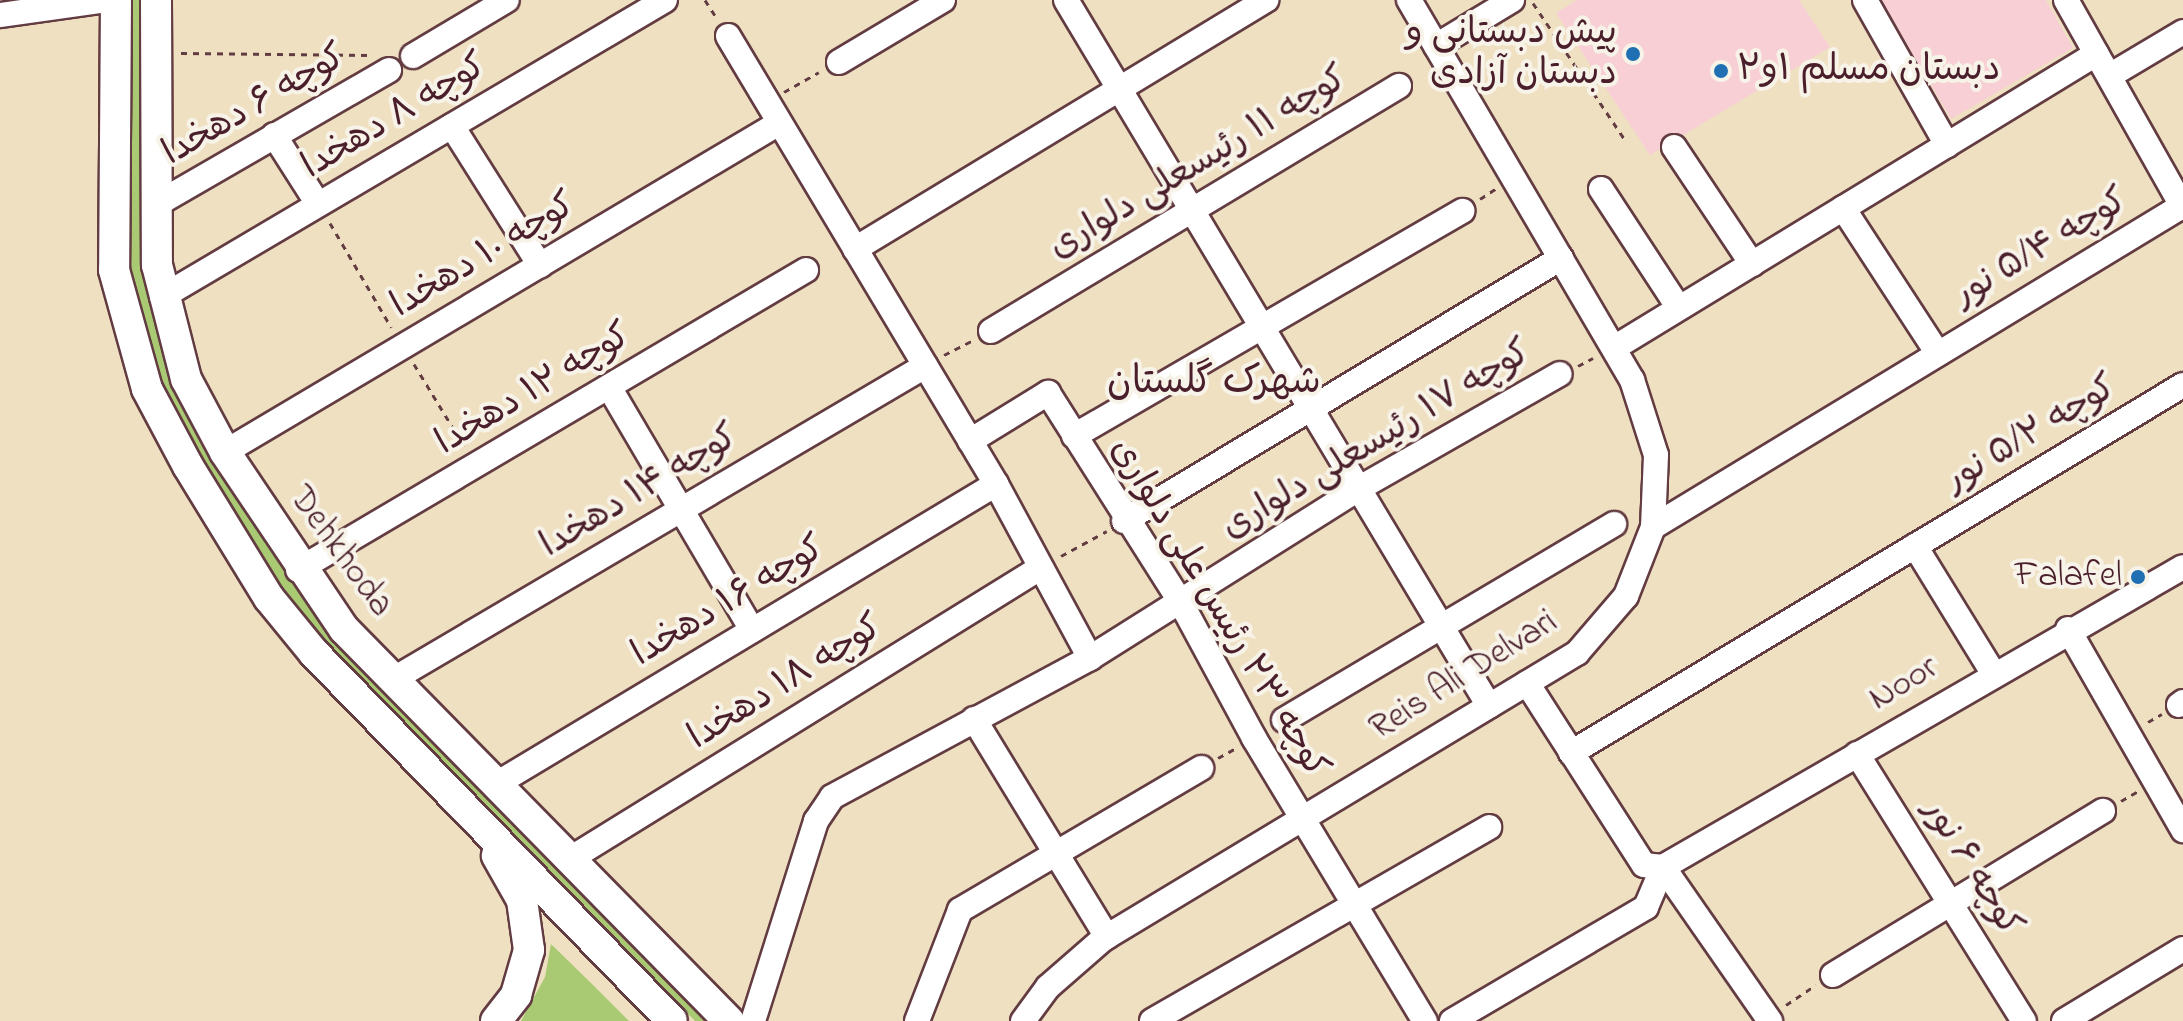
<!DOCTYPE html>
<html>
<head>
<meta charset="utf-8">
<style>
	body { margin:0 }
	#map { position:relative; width:2183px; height:1021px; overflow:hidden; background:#efe0c2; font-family:"Indie Flower","Playpen Sans Arabic",sans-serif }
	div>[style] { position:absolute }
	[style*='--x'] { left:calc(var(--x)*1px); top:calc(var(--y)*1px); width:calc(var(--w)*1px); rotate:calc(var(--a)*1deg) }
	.built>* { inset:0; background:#f7cfd5 }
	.green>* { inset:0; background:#a9ca73 }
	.path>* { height:3px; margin-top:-1.5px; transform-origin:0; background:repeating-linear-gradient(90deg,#633c42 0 6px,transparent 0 12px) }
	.roads { filter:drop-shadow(2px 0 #633c42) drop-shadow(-2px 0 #633c42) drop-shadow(0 2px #633c42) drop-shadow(0 -2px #633c42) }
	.minor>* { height:24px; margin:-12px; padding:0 12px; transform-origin:12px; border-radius:12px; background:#fff }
	.major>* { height:30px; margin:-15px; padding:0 15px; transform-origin:15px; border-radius:15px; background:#fff }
	.dots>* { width:22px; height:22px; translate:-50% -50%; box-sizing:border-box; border:4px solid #f7f3e8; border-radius:50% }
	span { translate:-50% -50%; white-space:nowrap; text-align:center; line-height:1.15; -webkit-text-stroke:8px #f7f3e8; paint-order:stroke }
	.poi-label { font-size:36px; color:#4a1f2b }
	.right { translate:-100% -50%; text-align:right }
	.left { translate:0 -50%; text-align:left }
	.street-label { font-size:36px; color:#4a1f2b }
	.neighbourhood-label { font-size:38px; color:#4a1f2b }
</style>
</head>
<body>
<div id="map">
	<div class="built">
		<i style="clip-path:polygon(1577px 0,1799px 0,1830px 47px,1650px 155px,1556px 13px)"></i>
		<i style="clip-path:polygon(1881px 0,2046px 0,2073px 48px,1951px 119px)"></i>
	</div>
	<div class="green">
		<i style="clip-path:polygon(126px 0,143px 0,150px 290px,274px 556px,310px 606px,716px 1021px,695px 1021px,297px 614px,236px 520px,165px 395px,129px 273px)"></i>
		<i style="clip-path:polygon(551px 944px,593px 985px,629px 1021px,521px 1021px,545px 977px)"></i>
	</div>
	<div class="path">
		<i style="--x:705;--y:0;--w:20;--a:57"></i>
		<i style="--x:1533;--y:3;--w:165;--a:56.1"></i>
		<i style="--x:181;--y:53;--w:188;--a:0.6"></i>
		<i style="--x:784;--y:92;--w:40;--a:-29.7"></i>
		<i style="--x:1480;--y:199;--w:20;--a:-33"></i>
		<i style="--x:330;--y:223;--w:121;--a:59.6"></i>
		<i style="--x:944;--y:355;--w:33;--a:-27"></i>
		<i style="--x:414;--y:364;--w:96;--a:58.6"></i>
		<i style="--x:1578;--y:366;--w:17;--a:-28"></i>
		<i style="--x:1061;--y:556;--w:52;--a:-28.5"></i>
		<i style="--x:2148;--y:722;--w:16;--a:-30"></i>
		<i style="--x:1218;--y:758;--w:21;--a:-29"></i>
		<i style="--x:2121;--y:801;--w:20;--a:-30"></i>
		<i style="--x:1786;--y:1005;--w:36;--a:-34"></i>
	</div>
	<div class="roads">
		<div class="minor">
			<i style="--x:1066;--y:0;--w:823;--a:59.07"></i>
			<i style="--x:1865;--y:0;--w:167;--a:60.5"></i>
			<i style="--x:2066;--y:0;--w:239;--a:60.6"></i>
			<i style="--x:0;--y:15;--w:108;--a:-8"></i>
			<i style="--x:728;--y:36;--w:522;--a:59.11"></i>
			<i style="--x:996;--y:484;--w:198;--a:61.6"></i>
			<i style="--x:1436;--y:46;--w:89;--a:-31.2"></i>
			<i style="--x:413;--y:56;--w:109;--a:-30.8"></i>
			<i style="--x:839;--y:62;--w:121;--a:-30.8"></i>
			<i style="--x:2111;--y:75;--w:84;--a:-30.8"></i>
			<i style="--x:452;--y:126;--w:165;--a:57.7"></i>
			<i style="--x:274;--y:135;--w:82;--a:57.5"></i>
			<i style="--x:1674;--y:147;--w:141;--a:56.3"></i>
			<i style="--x:1601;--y:189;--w:142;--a:56.8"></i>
			<i style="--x:157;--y:204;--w:268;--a:-30"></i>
			<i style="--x:1843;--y:208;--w:174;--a:56.9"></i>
			<i style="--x:855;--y:249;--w:481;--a:-31.2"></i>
			<i style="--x:162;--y:297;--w:584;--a:-30.56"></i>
			<i style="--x:991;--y:331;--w:476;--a:-31"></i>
			<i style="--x:1614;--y:348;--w:565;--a:-31.38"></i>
			<i style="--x:609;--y:387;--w:282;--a:59.5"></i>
			<i style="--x:1074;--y:436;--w:449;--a:-30.1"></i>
			<i style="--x:970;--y:441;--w:92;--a:-31.6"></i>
			<i style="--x:1048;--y:393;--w:246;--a:57.6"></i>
			<i style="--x:1180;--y:601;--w:156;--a:61.6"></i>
			<i style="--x:1254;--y:738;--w:331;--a:58.9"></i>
			<i style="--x:225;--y:452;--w:644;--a:-30.7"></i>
			<i style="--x:1124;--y:521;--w:510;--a:-31.04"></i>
			<i style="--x:1653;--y:527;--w:619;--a:-31.25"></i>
			<i style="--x:1915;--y:546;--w:149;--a:58.4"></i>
			<i style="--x:298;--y:570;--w:590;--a:-30.56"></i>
			<i style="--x:2068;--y:629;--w:232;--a:60.2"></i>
			<i style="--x:392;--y:680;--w:619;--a:-30.5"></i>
			<i style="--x:1527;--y:683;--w:216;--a:57.3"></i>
			<i style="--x:1644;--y:865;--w:19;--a:6"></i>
			<i style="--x:2179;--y:705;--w:5;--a:-37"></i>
			<i style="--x:974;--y:719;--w:255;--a:58.6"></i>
			<i style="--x:1284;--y:720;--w:384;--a:-30.7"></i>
			<i style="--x:1571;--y:753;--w:714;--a:-31.02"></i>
			<i style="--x:1857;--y:754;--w:315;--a:58"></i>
			<i style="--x:498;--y:783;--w:581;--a:-30.98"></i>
			<i style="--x:570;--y:859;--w:553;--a:-31.76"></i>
			<i style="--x:1663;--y:867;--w:600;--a:-29.98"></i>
			<i style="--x:1663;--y:867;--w:188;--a:55.2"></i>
			<i style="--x:1833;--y:975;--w:316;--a:-31.3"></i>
			<i style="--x:753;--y:1021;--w:210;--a:-72.5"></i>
			<i style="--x:816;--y:821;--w:29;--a:-56"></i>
			<i style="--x:832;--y:797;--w:293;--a:-28.3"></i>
			<i style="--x:1090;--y:658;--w:317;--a:-32.2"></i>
			<i style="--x:1358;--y:489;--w:232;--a:-29.7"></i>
			<i style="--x:917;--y:1021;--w:119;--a:-68.8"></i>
			<i style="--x:960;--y:910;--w:280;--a:-30.5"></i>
			<i style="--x:1023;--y:1021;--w:42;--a:-53.7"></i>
			<i style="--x:1048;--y:987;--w:73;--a:-41.1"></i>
			<i style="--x:1103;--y:939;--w:554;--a:-31.11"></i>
			<i style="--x:1577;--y:653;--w:75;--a:-49.3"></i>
			<i style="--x:1626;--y:596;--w:74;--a:-68.6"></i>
			<i style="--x:1653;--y:527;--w:72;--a:-87.6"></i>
			<i style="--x:1656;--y:455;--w:79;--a:-107.7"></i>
			<i style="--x:1632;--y:380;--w:441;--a:-120.4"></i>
			<i style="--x:1152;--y:1021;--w:389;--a:-29.9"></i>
			<i style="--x:1452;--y:1021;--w:225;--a:-30.4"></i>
			<i style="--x:1646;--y:907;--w:43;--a:-67"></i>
			<i style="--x:2064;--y:1021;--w:139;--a:-31.2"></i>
		</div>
		<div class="major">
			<i style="--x:116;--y:0;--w:270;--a:90.4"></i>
			<i style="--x:114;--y:270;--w:123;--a:74.5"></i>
			<i style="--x:147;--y:389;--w:87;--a:62"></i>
			<i style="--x:188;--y:466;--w:155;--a:58.5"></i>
			<i style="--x:269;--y:598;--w:71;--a:50.7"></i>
			<i style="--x:314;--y:653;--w:513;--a:45.79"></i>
			<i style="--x:156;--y:0;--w:265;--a:89.8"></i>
			<i style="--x:157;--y:265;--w:118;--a:75.7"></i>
			<i style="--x:186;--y:379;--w:83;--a:61.9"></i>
			<i style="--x:225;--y:452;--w:213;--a:56.1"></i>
			<i style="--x:344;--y:629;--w:549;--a:45.52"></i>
			<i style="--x:496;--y:1021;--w:33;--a:-52"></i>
			<i style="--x:516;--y:995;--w:47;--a:-73.9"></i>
			<i style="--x:529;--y:950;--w:50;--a:-98"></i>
			<i style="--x:522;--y:900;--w:51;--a:-119.6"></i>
		</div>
	</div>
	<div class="dots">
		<i style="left:1633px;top:54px;background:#1f6fb2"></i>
		<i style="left:1721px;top:71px;background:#1f6fb2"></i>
		<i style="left:2138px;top:577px;background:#1f6fb2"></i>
	</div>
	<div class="poi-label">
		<span class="right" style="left:1617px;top:54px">پیش دبستانی و<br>دبستان آزادی</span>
		<span class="left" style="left:1737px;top:71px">دبستان مسلم ۱و۲</span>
		<span class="right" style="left:2122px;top:577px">Falafel</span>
	</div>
	<div class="street-label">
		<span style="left:255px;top:106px;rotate:-30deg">کوچه ۶ دهخدا</span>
		<span style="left:395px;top:117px;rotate:-31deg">کوچه ۸ دهخدا</span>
		<span style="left:1199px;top:164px;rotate:-31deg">کوچه ۱۱ رئیسعلی دلواری</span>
		<span style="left:2041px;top:249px;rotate:-31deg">کوچه ۵/۴ نور</span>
		<span style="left:484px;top:256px;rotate:-31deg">کوچه ۱۰ دهخدا</span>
		<span style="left:534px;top:390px;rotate:-31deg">کوچه ۱۲ دهخدا</span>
		<span style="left:2031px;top:435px;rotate:-31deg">کوچه ۵/۲ نور</span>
		<span style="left:1377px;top:441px;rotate:-31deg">کوچه ۱۷ رئیسعلی دلواری</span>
		<span style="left:640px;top:492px;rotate:-31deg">کوچه ۱۴ دهخدا</span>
		<span style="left:340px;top:552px;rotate:54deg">Dehkhoda</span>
		<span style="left:729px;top:602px;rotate:-31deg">کوچه ۱۶ دهخدا</span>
		<span style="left:1218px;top:609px;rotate:59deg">کوچه ۲۳ رئیس علی دلواری</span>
		<span style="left:1464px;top:676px;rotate:-32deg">Reis Ali Delvari</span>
		<span style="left:786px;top:683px;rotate:-32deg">کوچه ۱۸ دهخدا</span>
		<span style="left:1904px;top:684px;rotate:-31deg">Noor</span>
		<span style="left:1971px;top:868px;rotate:58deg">کوچه ۶ نور</span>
	</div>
	<div class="neighbourhood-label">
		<span style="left:1214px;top:384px">شهرک گلستان</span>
	</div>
</div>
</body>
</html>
